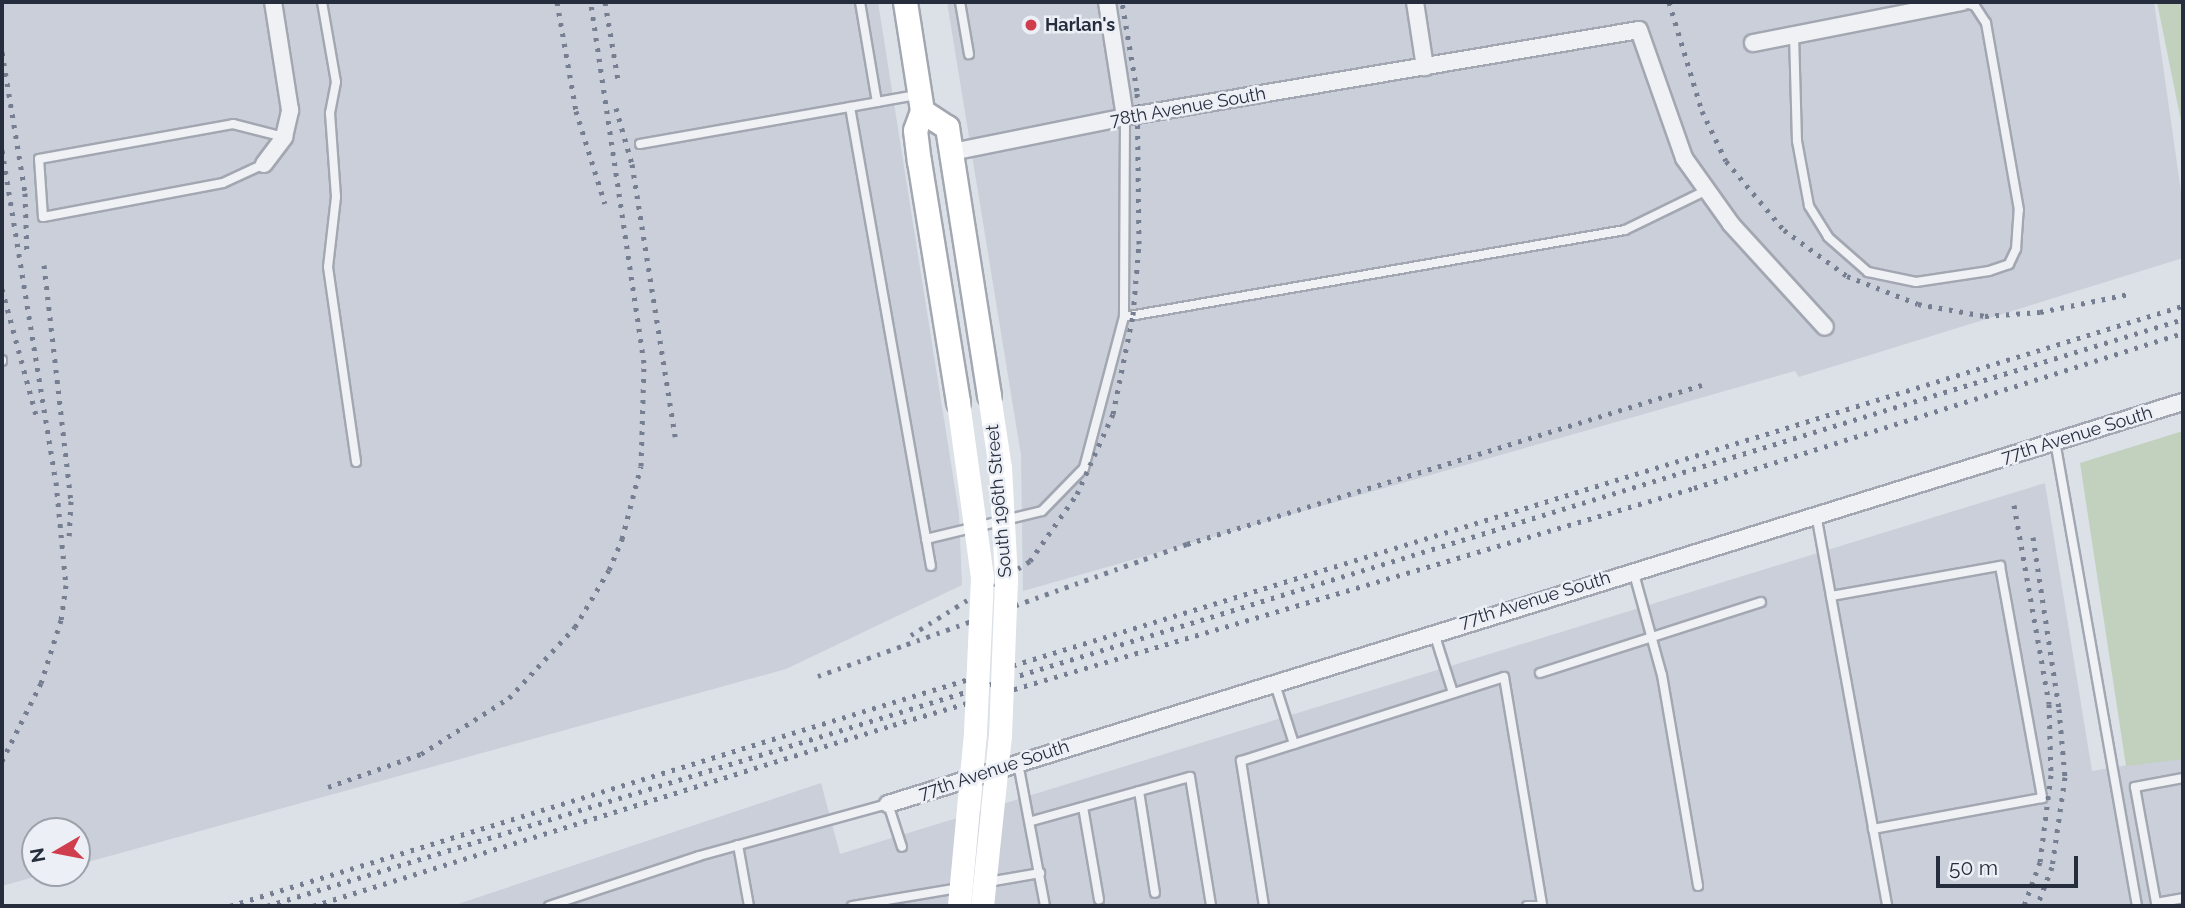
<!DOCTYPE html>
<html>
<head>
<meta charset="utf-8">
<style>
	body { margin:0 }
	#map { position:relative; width:2185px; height:908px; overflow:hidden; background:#dce0e7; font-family:Raleway,sans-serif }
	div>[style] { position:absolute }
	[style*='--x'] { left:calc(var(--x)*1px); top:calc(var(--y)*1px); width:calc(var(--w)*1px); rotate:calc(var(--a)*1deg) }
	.built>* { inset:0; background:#cacfd9 }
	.green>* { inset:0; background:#c1d1bd }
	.roads { filter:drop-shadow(2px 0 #a2a7b1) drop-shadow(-2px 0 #a2a7b1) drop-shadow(0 2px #a2a7b1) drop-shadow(0 -2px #a2a7b1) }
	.service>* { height:8px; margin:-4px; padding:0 4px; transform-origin:4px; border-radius:4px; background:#eff1f5 }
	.minor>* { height:16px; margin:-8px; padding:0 8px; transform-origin:8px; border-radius:8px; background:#eff1f5 }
	.secondary>* { height:23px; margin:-11.5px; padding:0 11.5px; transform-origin:11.5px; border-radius:11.5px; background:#fff }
	.rail>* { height:5px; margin-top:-2.5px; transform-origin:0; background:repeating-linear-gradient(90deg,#767f91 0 3.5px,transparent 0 10.5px) }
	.secondary-bridge>* { height:23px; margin:-11.5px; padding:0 11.5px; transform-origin:11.5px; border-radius:11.5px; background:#fff }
	.dots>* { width:19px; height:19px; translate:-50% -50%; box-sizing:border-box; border:4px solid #eceff5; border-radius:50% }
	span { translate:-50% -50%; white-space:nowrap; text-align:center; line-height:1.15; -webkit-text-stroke:5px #eceff5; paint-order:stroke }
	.poi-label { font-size:18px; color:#262d3d; font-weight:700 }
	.left { translate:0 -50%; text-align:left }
	.street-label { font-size:18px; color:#262d3d }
	.frame { position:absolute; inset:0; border:4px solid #262d3d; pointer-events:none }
	.north { position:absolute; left:21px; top:817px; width:70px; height:70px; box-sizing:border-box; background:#eceff5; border:2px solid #9da1ab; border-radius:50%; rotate:260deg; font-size:19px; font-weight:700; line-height:28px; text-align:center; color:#262d3d }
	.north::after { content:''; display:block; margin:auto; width:24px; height:32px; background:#d03d4d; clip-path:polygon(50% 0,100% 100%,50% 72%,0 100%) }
	.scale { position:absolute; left:1936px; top:856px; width:142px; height:32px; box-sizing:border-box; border:4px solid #262d3d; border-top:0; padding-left:9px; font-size:21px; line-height:24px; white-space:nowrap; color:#262d3d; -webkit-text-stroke:5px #eceff5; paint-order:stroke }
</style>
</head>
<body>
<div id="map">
	<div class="built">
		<i style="clip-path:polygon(2px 2px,878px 2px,959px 514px,962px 585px,786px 669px,77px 865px,77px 831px,35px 831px,35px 873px,48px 873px,2px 886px)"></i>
		<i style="clip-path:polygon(947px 2px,2154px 2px,2183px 206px,2183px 258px,1799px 377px,1795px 371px,1023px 591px,1021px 455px)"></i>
		<i style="clip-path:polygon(2045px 483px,2092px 771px,2183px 756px,2183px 906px,452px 906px,821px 783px,840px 854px)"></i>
	</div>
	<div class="green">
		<i style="clip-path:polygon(2157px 2px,2183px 2px,2183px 131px)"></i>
		<i style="clip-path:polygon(2183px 431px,2183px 759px,2126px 766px,2080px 463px)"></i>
	</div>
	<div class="roads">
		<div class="service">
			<i style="--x:322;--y:2;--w:81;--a:80.1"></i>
			<i style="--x:336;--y:82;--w:32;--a:101"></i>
			<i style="--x:330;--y:113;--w:84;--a:85.9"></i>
			<i style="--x:336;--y:197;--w:70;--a:96.5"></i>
			<i style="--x:328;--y:267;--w:197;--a:81.8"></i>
			<i style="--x:860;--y:2;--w:101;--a:80.4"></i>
			<i style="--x:877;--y:102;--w:40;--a:-10"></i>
			<i style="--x:960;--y:2;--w:53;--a:80.2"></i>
			<i style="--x:1794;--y:34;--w:107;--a:88.4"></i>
			<i style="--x:1797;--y:141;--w:66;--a:79.5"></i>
			<i style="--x:1809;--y:206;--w:36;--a:58"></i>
			<i style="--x:1828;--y:237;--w:53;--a:41.2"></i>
			<i style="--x:1868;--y:272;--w:49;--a:11.8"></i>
			<i style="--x:1916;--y:282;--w:74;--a:-8.6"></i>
			<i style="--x:1989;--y:271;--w:21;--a:-19"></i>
			<i style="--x:2009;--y:264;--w:17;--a:-65"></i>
			<i style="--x:2016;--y:249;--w:39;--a:-86"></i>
			<i style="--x:2019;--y:210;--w:190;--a:-100"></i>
			<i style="--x:1986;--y:23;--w:20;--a:-123"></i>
			<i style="--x:1975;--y:6;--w:14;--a:-163"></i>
			<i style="--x:850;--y:107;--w:466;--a:80"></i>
			<i style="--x:1125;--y:117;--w:200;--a:90.3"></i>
			<i style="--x:1124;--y:317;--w:508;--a:-9.85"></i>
			<i style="--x:1625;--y:230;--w:91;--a:-26"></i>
			<i style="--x:640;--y:144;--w:241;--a:-10"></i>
			<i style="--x:264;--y:164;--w:45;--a:155.1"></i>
			<i style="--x:223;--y:183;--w:183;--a:169.3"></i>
			<i style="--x:43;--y:217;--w:58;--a:-93.9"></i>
			<i style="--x:39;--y:159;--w:197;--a:-10.2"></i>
			<i style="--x:233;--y:124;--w:53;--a:14.3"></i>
			<i style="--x:2;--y:361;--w:1;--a:-90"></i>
			<i style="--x:2055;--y:441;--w:472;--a:80"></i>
			<i style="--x:1816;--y:514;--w:398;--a:79.7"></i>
			<i style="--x:926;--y:539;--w:119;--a:-13.6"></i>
			<i style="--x:1042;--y:511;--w:60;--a:-45.7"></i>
			<i style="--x:1084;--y:468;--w:156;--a:-75.2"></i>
			<i style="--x:1633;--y:570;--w:109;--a:74.6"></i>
			<i style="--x:1662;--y:675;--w:214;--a:80.3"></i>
			<i style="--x:1831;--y:596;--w:172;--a:-10.1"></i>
			<i style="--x:2000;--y:566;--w:236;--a:79.7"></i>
			<i style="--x:2042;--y:798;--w:172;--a:169.6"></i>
			<i style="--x:1434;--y:633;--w:63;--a:72.4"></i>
			<i style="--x:1540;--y:673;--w:232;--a:-17.8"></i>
			<i style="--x:1275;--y:684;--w:63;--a:72.4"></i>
			<i style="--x:1018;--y:763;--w:146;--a:79.3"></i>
			<i style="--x:2183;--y:778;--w:49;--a:169.4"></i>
			<i style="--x:2135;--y:787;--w:118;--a:79.7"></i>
			<i style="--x:2156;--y:903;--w:27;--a:-10"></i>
			<i style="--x:1139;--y:791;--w:103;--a:81.1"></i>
			<i style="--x:1083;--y:807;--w:94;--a:80.2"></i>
			<i style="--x:1032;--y:821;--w:164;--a:-15.6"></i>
			<i style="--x:1190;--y:777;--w:130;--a:80.7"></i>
			<i style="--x:738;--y:845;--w:62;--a:79.8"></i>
			<i style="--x:988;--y:882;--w:53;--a:-9.8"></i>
			<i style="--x:549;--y:906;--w:158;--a:-18.4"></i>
			<i style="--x:699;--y:856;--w:196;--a:-15.4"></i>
			<i style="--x:888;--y:804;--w:45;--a:72"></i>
			<i style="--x:852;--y:906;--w:108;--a:-9.6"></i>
			<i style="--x:1264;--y:906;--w:147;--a:-99"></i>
			<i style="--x:1241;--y:761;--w:276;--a:-17.7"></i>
			<i style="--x:1504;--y:677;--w:230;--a:80.5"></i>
			<i style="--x:1527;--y:906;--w:15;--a:0"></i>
		</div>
		<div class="minor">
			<i style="--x:1107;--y:2;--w:116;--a:81.1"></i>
			<i style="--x:1415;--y:2;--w:66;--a:81.3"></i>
			<i style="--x:1753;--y:43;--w:213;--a:-11.1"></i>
			<i style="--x:952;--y:152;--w:177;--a:-11.4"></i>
			<i style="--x:1125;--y:117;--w:521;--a:-9.61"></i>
			<i style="--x:1639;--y:30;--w:136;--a:70.6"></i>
			<i style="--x:1684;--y:158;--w:81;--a:54.5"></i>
			<i style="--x:1731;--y:224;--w:139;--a:47.6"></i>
			<i style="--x:264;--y:164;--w:34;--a:-53"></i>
			<i style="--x:284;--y:137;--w:28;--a:-77"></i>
			<i style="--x:290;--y:110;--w:109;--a:-98.9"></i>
			<i style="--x:888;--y:804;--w:1356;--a:-17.25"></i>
		</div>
		<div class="secondary">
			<i style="--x:905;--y:2;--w:110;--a:81.1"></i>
			<i style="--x:922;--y:111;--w:20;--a:110"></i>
			<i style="--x:915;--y:130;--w:31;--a:83"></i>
			<i style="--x:919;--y:161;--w:244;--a:80.8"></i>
			<i style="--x:922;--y:111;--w:30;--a:33"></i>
			<i style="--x:947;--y:127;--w:271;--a:81.1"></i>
		</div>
	</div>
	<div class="rail">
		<i style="--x:557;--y:2;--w:111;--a:80.1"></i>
		<i style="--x:576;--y:111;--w:97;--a:72.7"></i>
		<i style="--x:605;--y:2;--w:79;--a:80.5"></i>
		<i style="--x:1669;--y:2;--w:114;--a:73.2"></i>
		<i style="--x:1702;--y:111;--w:55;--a:64.4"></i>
		<i style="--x:1726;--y:161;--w:90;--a:50"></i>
		<i style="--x:1784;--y:230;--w:78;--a:36.1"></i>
		<i style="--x:1847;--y:276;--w:76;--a:21.5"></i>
		<i style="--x:1918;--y:304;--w:68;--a:10.2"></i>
		<i style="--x:1985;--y:316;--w:55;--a:-4.2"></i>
		<i style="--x:2040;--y:312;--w:91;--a:-11.4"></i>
		<i style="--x:2;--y:52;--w:143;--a:80.7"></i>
		<i style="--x:25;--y:193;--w:62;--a:88.2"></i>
		<i style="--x:616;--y:108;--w:58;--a:74.1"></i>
		<i style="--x:632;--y:164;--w:276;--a:81"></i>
		<i style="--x:2;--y:150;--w:336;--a:80.8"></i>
		<i style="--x:56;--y:482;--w:103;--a:84.5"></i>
		<i style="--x:66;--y:585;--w:35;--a:98"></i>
		<i style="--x:61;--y:620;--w:66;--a:107.6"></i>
		<i style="--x:41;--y:683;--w:87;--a:116.6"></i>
		<i style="--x:44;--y:265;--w:238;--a:83.5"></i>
		<i style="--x:71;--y:501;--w:35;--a:93"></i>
		<i style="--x:2;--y:289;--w:135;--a:74.9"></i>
		<i style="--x:2014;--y:505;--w:202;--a:80"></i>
		<i style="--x:2049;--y:704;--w:71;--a:88.4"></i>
		<i style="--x:2051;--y:775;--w:88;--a:97.2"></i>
		<i style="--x:2040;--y:862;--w:47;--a:110"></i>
		<i style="--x:2033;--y:537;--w:174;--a:81.4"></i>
		<i style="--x:2059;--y:709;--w:68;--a:85"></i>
		<i style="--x:2065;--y:777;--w:91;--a:98.2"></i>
		<i style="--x:2052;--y:867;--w:42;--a:111"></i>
		<i style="--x:911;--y:635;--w:140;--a:-31.9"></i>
		<i style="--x:1030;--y:561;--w:82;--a:-55"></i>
		<i style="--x:1077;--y:494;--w:88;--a:-65.8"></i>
		<i style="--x:1113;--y:414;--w:101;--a:-78.6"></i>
		<i style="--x:1133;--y:315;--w:71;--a:-85.2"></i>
		<i style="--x:1139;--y:244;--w:153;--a:-90.7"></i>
		<i style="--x:1137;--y:91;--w:90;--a:-99.6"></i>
		<i style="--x:818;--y:676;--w:392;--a:-19.7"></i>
		<i style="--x:1187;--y:544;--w:539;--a:-17.16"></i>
		<i style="--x:328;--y:787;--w:99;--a:-19.5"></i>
		<i style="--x:421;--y:754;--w:104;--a:-32.5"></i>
		<i style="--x:509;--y:698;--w:97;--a:-47.1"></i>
		<i style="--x:575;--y:627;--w:66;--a:-59.2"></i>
		<i style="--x:609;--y:570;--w:34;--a:-67"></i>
		<i style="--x:622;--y:539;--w:75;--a:-75.4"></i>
		<i style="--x:641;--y:466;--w:103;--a:-88.3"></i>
		<i style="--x:644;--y:363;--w:365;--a:-98.4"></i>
		<i style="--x:230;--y:906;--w:2043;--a:-17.08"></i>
		<i style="--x:267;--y:906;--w:2004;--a:-17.03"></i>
		<i style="--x:313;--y:906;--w:608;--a:-17.33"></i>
		<i style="--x:893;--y:725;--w:835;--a:-16.48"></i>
		<i style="--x:1694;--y:488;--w:513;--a:-17.59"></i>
	</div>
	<div class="secondary-bridge">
		<i style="--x:958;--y:402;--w:178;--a:82.2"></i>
		<i style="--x:982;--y:578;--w:155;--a:92.6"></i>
		<i style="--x:975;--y:733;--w:174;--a:95.3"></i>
		<i style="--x:982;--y:906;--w:171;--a:-84"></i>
		<i style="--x:1000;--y:736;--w:158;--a:-87.8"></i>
		<i style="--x:1006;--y:578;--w:110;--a:-93.1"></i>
		<i style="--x:1000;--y:468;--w:74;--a:-98.6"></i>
	</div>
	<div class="dots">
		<i style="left:1031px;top:25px;background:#d03d4d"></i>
	</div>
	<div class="poi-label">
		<span class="left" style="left:1045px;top:25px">Harlan's</span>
	</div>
	<div class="street-label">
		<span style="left:1188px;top:107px;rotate:-10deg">78th Avenue South</span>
		<span style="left:2077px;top:435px;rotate:-17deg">77th Avenue South</span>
		<span style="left:999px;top:501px;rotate:-95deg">South 196th Street</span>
		<span style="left:1535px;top:600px;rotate:-17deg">77th Avenue South</span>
		<span style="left:994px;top:770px;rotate:-18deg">77th Avenue South</span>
	</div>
	<div class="frame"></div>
	<div class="north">N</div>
	<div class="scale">50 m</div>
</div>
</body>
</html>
